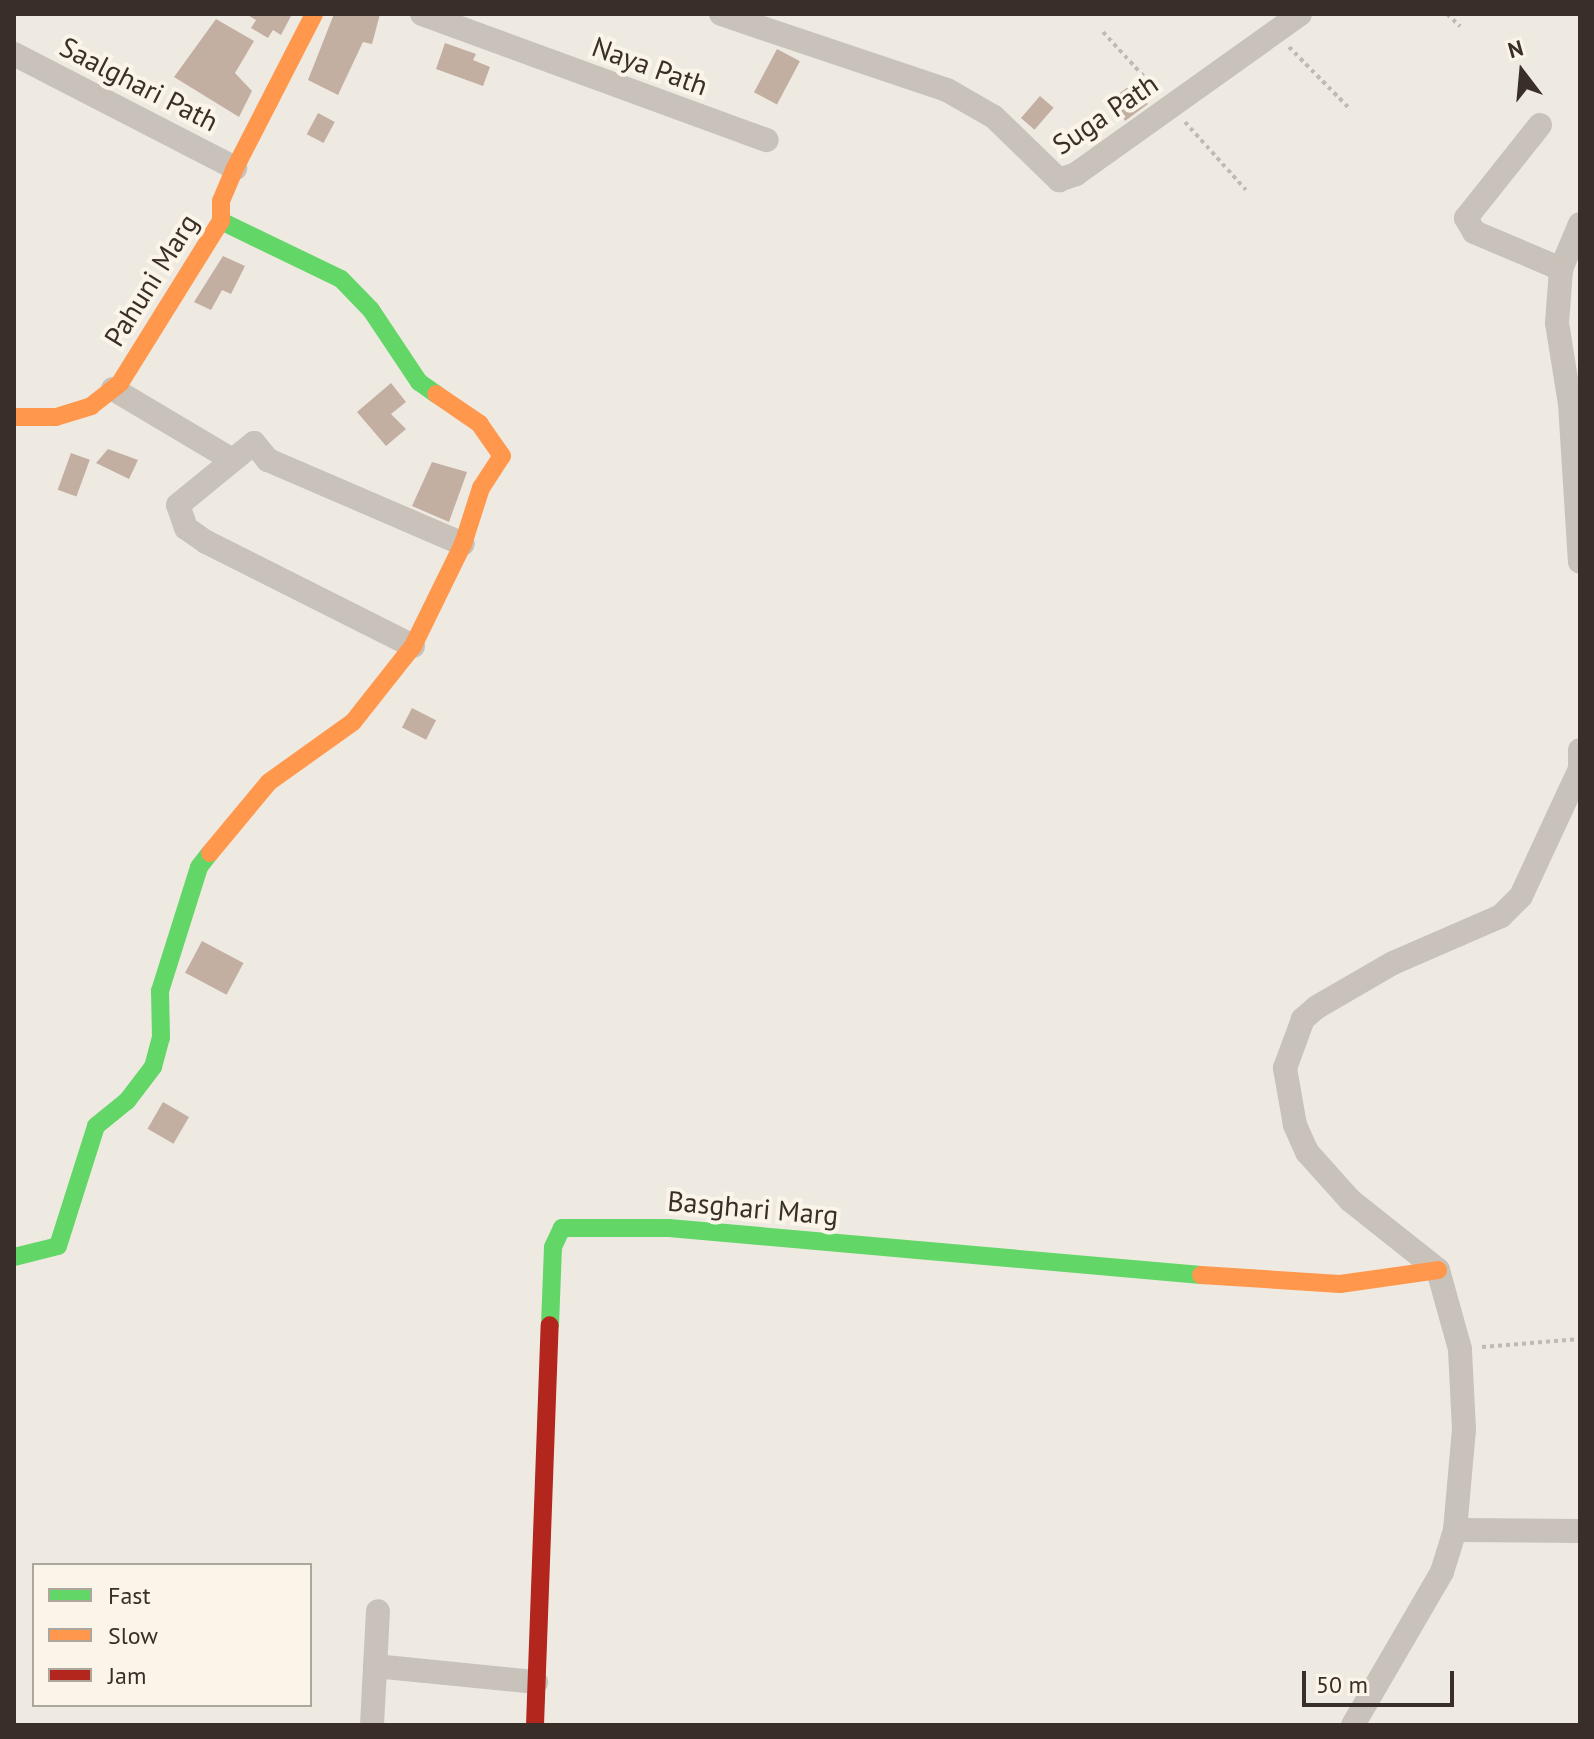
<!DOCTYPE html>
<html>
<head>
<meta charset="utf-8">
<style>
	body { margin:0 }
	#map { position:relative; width:1594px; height:1739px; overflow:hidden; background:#eeeae2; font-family:"PT Sans",sans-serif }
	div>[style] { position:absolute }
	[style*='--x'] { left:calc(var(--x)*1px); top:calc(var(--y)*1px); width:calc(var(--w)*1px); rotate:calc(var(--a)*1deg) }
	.building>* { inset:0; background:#c3afa2; transform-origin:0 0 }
	.path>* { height:4px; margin-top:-2px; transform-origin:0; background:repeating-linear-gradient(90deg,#c0bab3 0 4px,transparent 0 8px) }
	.street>* { height:24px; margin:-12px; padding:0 12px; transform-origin:12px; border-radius:12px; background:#c8c2ba }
	.fast>* { height:18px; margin:-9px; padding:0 9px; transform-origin:9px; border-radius:9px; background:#63d668 }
	.slow>* { height:18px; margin:-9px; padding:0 9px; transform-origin:9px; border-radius:9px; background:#ff974d }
	.jam>* { height:18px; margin:-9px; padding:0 9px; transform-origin:9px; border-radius:9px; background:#b3261e }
	span { translate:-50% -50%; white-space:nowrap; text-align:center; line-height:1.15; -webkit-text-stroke:8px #fbf5e9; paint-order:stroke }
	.street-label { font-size:28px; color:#392f28 }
	.frame { position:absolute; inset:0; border:16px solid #392f28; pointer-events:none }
	.legend { position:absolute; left:32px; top:1563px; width:280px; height:144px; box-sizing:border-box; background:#fbf5e9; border:2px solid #ada69c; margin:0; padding:10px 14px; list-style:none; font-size:24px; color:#392f28 }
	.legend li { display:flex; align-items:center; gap:16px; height:40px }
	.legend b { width:40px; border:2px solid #ada69c }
	.north { position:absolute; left:1482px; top:32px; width:80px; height:80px; -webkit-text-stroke:6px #fbf5e9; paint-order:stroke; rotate:344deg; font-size:22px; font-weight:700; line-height:32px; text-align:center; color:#392f28 }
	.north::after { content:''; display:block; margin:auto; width:28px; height:36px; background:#392f28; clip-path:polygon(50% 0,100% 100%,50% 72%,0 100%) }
	.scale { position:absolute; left:1302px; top:1671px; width:152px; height:36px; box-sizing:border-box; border:4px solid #392f28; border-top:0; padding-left:10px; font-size:24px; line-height:28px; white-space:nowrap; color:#392f28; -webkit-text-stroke:6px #fbf5e9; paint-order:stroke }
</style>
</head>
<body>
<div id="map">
	<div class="building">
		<i style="clip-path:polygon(246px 14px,292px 14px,281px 35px,273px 30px,268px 38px,251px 28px,256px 20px)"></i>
		<i style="clip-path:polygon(334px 14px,380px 14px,372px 44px,363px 42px,338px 95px,308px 80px)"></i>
		<i style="clip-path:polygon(216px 19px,254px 41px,235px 73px,252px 91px,239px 117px,174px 77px)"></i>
		<i style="clip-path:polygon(445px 43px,476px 54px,473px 60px,490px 67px,483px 86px,436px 69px)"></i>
		<i style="left:777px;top:49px;width:26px;height:49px;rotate:28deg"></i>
		<i style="clip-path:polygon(1132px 84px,1148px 104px,1125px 121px,1113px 98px)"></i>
		<i style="left:1040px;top:96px;width:18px;height:29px;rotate:41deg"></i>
		<i style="left:318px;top:113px;width:19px;height:24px;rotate:28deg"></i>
		<i style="clip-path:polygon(223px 256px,245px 266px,231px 294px,222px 290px,211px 310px,194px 302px)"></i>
		<i style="clip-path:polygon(391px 383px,406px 402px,391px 414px,406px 429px,386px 446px,357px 412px)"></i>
		<i style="clip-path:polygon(108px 449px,138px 460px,129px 479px,96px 463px)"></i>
		<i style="left:71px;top:453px;width:20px;height:39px;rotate:20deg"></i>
		<i style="clip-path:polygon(432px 462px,467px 472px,449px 522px,412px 506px)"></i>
		<i style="left:412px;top:708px;width:27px;height:22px;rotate:27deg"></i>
		<i style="left:202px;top:941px;width:47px;height:36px;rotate:28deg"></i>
		<i style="left:163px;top:1102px;width:30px;height:31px;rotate:30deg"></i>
	</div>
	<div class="path">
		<i style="--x:1447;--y:14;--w:18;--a:43"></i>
		<i style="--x:1103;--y:32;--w:81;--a:47.5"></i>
		<i style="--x:1289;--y:47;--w:88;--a:45.5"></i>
		<i style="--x:1185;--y:122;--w:91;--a:48.1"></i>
		<i style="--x:1482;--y:1347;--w:98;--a:-4.7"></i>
	</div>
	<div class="street">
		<i style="--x:422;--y:14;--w:367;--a:20.1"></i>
		<i style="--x:721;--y:14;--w:238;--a:18.6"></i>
		<i style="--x:947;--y:90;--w:54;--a:29.9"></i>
		<i style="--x:994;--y:117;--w:91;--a:44.1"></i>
		<i style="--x:1059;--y:180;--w:18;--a:-19"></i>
		<i style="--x:1076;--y:174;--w:275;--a:-35.5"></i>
		<i style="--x:14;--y:54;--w:249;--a:27.3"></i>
		<i style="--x:1540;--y:125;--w:119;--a:128.5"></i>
		<i style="--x:1466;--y:218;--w:16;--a:60"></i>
		<i style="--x:1474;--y:232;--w:95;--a:23"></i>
		<i style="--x:1580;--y:224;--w:49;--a:112.9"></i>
		<i style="--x:1561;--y:269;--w:54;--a:94.2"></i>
		<i style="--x:1557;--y:323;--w:82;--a:80.9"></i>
		<i style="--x:1570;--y:404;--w:158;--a:86.4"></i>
		<i style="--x:113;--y:389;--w:137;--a:30.7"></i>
		<i style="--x:413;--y:646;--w:232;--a:-153.3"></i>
		<i style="--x:206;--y:542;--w:24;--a:-145"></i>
		<i style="--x:186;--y:528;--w:24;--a:-109"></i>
		<i style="--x:178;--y:505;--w:98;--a:-39.2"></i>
		<i style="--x:254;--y:443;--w:22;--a:51"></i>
		<i style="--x:268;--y:460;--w:212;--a:23.3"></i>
		<i style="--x:1455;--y:1530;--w:125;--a:0.5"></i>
		<i style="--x:375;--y:1666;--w:162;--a:5.7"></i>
		<i style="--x:372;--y:1725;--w:114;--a:-87"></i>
		<i style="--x:1353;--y:1725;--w:177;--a:-59.8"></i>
		<i style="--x:1442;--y:1572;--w:44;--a:-72.8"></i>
		<i style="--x:1455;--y:1530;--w:101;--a:-84.9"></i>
		<i style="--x:1464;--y:1429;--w:80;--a:-92.9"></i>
		<i style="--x:1460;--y:1349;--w:82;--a:-105.6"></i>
		<i style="--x:1438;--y:1270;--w:112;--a:-141.5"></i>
		<i style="--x:1350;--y:1200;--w:64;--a:-131.9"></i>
		<i style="--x:1307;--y:1152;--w:30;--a:-114"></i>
		<i style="--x:1295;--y:1125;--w:58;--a:-100"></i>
		<i style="--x:1285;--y:1068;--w:52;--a:-69.8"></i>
		<i style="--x:1303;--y:1019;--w:18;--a:-41"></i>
		<i style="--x:1317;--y:1007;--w:88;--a:-30.1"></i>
		<i style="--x:1393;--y:963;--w:118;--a:-23.5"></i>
		<i style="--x:1501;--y:916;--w:28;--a:-45"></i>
		<i style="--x:1521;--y:896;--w:140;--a:-65.1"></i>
		<i style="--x:1580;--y:769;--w:19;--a:-90"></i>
	</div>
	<div class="fast">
		<i style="--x:221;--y:221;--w:133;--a:25.8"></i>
		<i style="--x:341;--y:279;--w:43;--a:45.9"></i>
		<i style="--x:371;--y:310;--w:87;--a:56.3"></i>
		<i style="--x:419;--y:382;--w:21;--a:35"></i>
		<i style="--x:14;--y:1257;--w:45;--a:-14"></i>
		<i style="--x:58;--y:1246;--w:126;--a:-72.4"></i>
		<i style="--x:96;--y:1126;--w:40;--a:-39"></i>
		<i style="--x:127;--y:1101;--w:43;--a:-52.6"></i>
		<i style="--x:153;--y:1067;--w:30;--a:-75"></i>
		<i style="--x:161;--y:1038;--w:47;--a:-91.2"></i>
		<i style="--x:160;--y:991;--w:130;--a:-72.5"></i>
		<i style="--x:199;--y:867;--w:18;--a:-52"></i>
		<i style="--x:550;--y:1325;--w:78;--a:-87.8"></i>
		<i style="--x:553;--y:1247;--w:21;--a:-65"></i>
		<i style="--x:562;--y:1228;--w:107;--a:0"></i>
		<i style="--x:669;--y:1228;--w:534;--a:5.05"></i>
	</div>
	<div class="slow">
		<i style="--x:14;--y:417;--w:42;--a:0"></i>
		<i style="--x:56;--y:417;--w:37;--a:-17"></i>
		<i style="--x:91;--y:406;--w:37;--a:-38"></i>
		<i style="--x:120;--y:383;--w:191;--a:-58.1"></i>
		<i style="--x:221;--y:221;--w:20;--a:-90"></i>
		<i style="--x:221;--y:201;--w:36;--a:-67"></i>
		<i style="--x:235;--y:168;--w:173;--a:-62.8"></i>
		<i style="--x:210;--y:853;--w:92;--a:-50.3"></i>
		<i style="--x:269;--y:782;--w:103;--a:-35.5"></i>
		<i style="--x:353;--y:722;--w:97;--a:-51.7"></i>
		<i style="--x:413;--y:646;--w:114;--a:-63.9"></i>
		<i style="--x:463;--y:544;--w:59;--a:-72.2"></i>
		<i style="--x:481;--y:488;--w:38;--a:-57"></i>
		<i style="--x:502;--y:456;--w:39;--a:-125"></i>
		<i style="--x:480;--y:424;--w:53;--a:-145.7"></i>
		<i style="--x:1201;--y:1275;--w:139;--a:3.7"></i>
		<i style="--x:1340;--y:1284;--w:99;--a:-8.1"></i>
	</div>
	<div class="jam">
		<i style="--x:535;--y:1725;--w:400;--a:-87.9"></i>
	</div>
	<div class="street-label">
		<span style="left:650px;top:66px;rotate:20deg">Naya Path</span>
		<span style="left:139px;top:84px;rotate:27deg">Saalghari Path</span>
		<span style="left:1105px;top:114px;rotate:-34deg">Suga Path</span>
		<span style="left:151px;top:280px;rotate:-58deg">Pahuni Marg</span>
		<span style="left:753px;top:1208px;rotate:5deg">Basghari Marg</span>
	</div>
	<div class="frame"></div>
	<ul class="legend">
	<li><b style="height:10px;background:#63d668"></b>Fast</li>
	<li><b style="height:10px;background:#ff974d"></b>Slow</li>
	<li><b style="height:10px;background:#b3261e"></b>Jam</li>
	</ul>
	<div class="north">N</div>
	<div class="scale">50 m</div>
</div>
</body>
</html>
